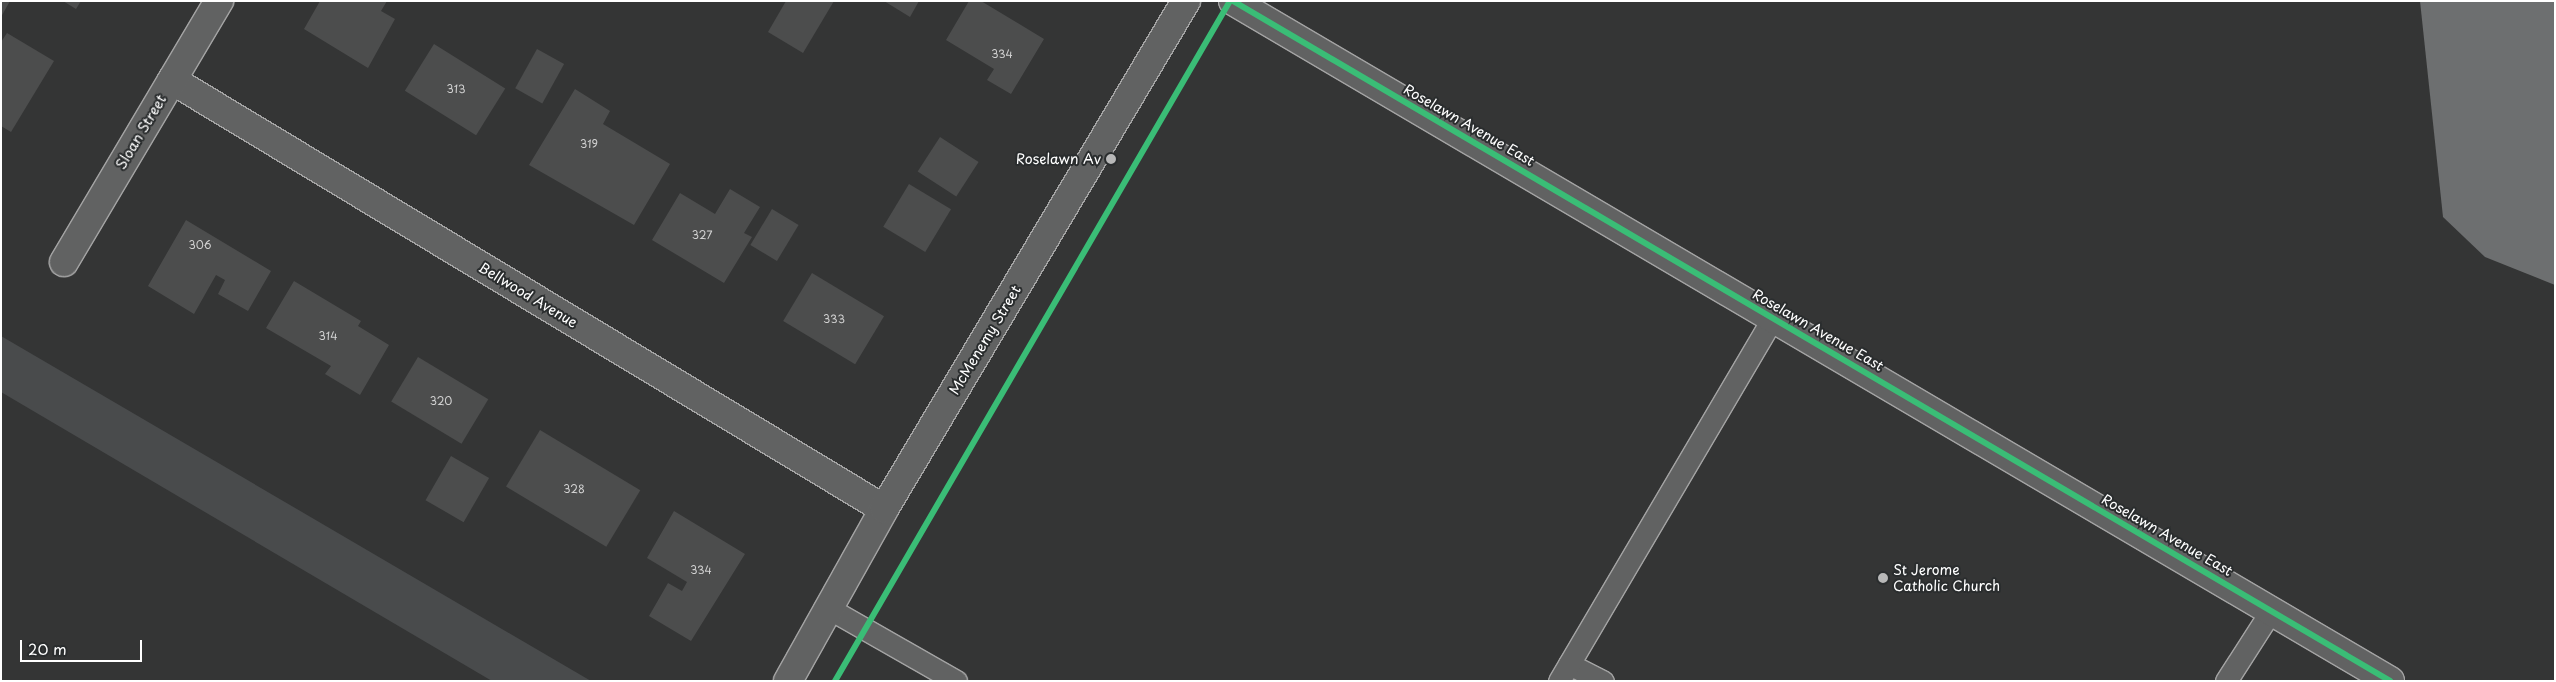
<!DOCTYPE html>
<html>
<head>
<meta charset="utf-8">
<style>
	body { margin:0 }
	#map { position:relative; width:2556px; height:682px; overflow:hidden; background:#343535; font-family:"Playpen Sans",sans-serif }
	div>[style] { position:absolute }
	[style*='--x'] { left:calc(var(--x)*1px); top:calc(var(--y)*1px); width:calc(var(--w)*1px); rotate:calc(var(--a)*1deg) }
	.green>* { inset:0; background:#494b4c }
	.water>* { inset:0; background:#6d6f70 }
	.building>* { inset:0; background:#4c4d4d; transform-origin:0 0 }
	.roads { filter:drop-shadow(1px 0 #a4a4a4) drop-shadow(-1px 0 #a4a4a4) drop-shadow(0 1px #a4a4a4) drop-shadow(0 -1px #a4a4a4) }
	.service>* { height:21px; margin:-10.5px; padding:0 10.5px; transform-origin:10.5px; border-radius:10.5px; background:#616262 }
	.minor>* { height:28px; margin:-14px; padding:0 14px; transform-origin:14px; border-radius:14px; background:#616262 }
	.tertiary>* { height:28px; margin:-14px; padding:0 14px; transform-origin:14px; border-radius:14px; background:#616262 }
	.cycleway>* { height:6px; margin:-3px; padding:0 3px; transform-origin:3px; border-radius:3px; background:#3abd76 }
	.dots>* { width:14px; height:14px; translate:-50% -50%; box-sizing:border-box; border:2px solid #2a2d2e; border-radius:50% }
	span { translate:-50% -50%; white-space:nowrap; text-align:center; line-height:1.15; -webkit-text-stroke:4px #2a2d2e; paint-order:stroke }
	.number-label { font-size:11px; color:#d2d2d2 }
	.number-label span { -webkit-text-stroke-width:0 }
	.street-label { font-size:14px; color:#fff }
	.poi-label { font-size:14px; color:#fff }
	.right { translate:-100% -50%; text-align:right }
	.left { translate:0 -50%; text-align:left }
	.frame { position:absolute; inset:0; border:2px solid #fff; pointer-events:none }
	.scale { position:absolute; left:20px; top:640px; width:122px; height:22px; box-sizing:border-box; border:2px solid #fff; border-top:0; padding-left:6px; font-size:15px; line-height:18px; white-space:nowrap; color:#fff; -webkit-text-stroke:4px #2a2d2e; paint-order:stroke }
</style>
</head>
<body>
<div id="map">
	<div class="green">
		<i style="clip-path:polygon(1px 336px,591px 681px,492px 681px,1px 392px)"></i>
	</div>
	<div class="water">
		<i style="clip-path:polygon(2420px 1px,2555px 1px,2555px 285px,2485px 257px,2443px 217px)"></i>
	</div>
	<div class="building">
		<i style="clip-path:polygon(1px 1px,10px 1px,1px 17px)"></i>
		<i style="clip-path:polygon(63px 1px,81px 1px,76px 9px)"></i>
		<i style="clip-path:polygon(320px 1px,387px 1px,381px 11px,395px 19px,368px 68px,304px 29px)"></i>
		<i style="clip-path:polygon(786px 1px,834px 1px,803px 53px,768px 32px)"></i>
		<i style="clip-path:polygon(884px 1px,919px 1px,910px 17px)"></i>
		<i style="clip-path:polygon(969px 1px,981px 1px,1044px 39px,1011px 94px,987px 80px,994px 69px,946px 40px)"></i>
		<i style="clip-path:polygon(7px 33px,54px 61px,11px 132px,1px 126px,1px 42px)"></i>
		<i style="left:434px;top:44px;width:84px;height:55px;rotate:32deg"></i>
		<i style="left:537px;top:49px;width:31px;height:45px;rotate:29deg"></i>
		<i style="clip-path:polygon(575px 89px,610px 111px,603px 124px,670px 164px,634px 225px,529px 165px)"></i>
		<i style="left:940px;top:137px;width:46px;height:41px;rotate:33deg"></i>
		<i style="left:909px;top:184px;width:49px;height:50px;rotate:31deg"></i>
		<i style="clip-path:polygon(730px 189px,760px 207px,744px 233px,752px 237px,724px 283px,652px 240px,680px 193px,715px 214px)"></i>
		<i style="left:772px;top:209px;width:31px;height:42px;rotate:31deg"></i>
		<i style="clip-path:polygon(186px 220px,271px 271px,248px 311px,218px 294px,225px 280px,216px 275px,194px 314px,148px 286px)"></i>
		<i style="left:812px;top:273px;width:84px;height:56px;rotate:31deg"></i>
		<i style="clip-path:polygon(294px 281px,361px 321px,358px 326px,389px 345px,360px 395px,325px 374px,331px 366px,266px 328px)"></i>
		<i style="left:418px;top:357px;width:82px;height:52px;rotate:31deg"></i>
		<i style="left:540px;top:430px;width:117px;height:66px;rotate:31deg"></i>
		<i style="left:451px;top:456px;width:44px;height:51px;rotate:30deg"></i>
		<i style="clip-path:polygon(674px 511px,745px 554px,691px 641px,649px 616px,668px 583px,682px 591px,687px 582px,647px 558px)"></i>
	</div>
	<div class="roads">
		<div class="service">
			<i style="--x:830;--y:609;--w:145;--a:29.7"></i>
			<i style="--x:1569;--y:664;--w:38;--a:27"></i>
			<i style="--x:1559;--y:681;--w:421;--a:-59.5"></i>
			<i style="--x:2226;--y:681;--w:83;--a:-57.3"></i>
		</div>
		<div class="minor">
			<i style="--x:172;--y:80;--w:831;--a:31.07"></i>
			<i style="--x:64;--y:262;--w:304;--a:-59.3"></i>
		</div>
		<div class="tertiary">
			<i style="--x:1233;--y:1;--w:1342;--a:30.44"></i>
			<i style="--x:788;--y:681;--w:197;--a:-60.8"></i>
			<i style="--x:884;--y:509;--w:591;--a:-59.27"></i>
		</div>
	</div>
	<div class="cycleway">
		<i style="--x:1233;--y:1;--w:1342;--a:30.44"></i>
		<i style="--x:835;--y:681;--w:786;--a:-59.85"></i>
	</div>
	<div class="dots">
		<i style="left:1111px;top:159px;background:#b8b8b8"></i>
		<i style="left:1883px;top:578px;background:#b8b8b8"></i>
	</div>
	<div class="number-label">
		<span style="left:1002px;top:54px">334</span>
		<span style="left:456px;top:89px">313</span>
		<span style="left:589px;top:144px">319</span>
		<span style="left:702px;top:235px">327</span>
		<span style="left:200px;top:245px">306</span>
		<span style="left:834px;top:319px">333</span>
		<span style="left:328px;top:336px">314</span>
		<span style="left:441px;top:401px">320</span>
		<span style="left:574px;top:489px">328</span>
		<span style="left:701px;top:570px">334</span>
	</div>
	<div class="street-label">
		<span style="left:1469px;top:125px;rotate:30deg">Roselawn Avenue East</span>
		<span style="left:141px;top:132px;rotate:-59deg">Sloan Street</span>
		<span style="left:528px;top:295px;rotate:31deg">Bellwood Avenue</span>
		<span style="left:1818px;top:330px;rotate:30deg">Roselawn Avenue East</span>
		<span style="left:985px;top:340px;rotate:-59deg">McMenemy Street</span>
		<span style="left:2167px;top:535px;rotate:30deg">Roselawn Avenue East</span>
	</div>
	<div class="poi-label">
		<span class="right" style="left:1101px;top:159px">Roselawn Av</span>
		<span class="left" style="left:1893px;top:578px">St Jerome<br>Catholic Church</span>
	</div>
	<div class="frame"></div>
	<div class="scale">20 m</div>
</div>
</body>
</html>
